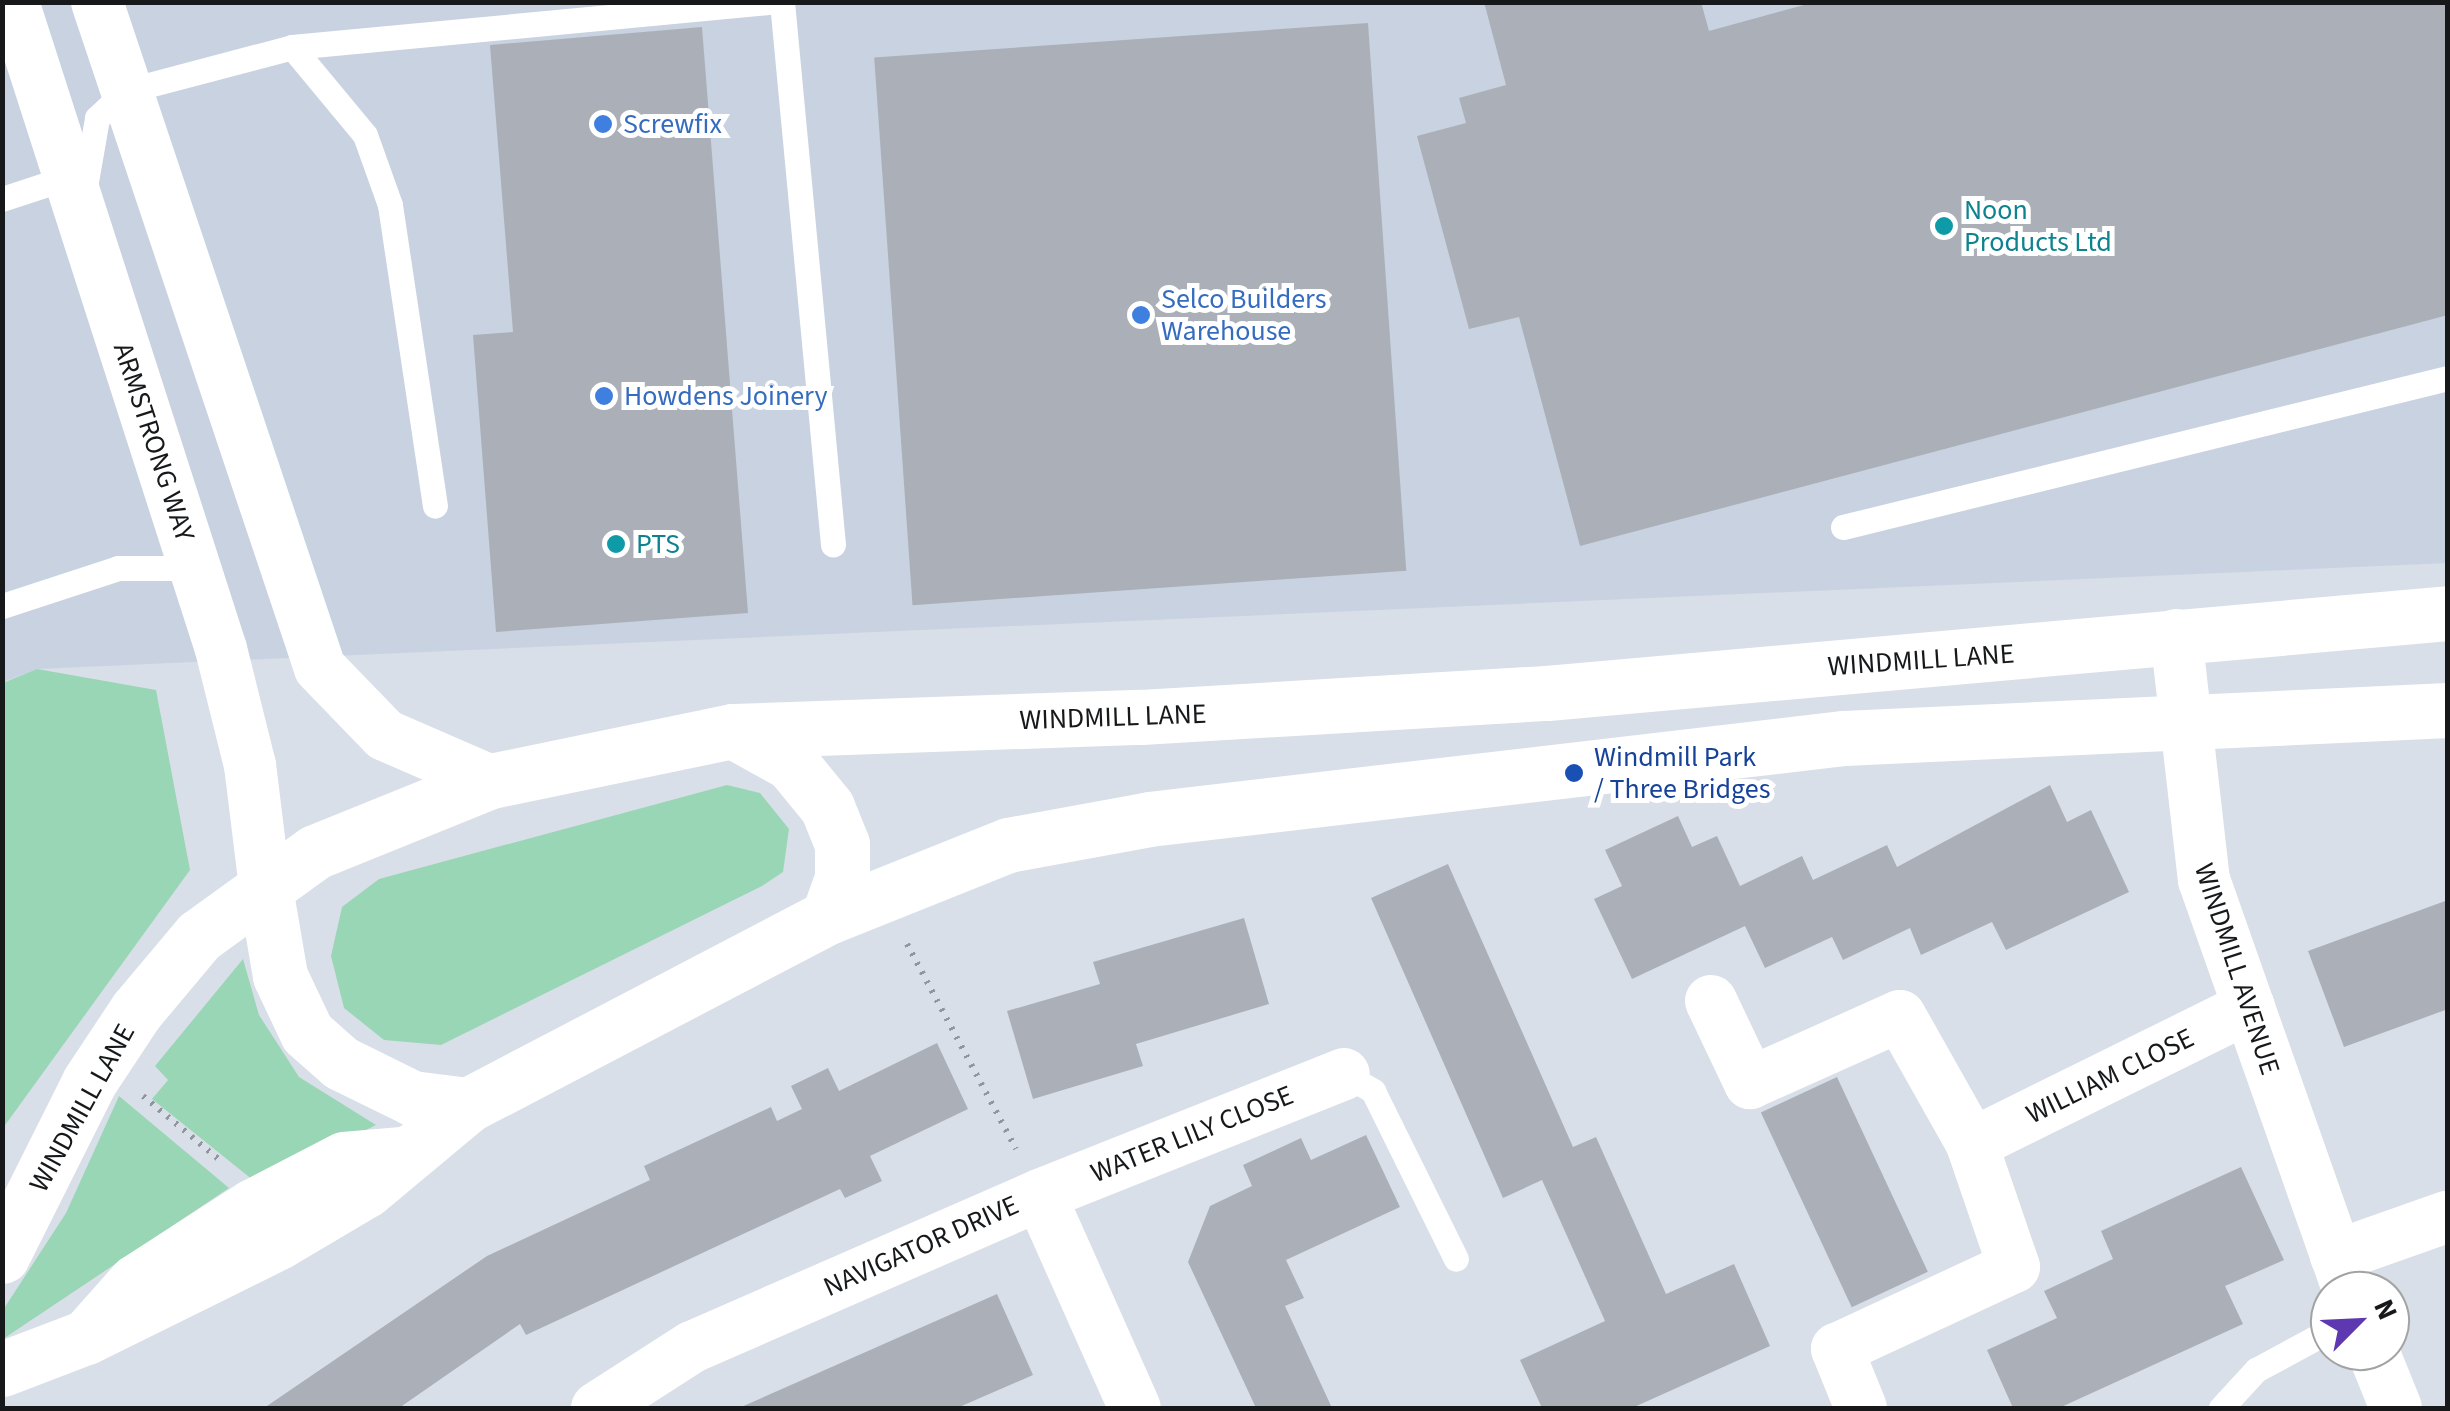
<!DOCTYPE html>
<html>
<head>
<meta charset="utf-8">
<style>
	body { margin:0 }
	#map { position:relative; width:2450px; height:1411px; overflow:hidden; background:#d9dfe8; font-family:"Source Sans 3",sans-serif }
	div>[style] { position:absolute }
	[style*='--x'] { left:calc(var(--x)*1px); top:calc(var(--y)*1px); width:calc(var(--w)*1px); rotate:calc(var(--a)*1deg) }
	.built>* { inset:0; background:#c8d2e1 }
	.green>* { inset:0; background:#99d6b6 }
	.building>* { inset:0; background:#abb0b8; transform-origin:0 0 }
	.path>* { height:6px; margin-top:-3px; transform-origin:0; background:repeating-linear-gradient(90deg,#91959c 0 2.5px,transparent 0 10.5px) }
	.lane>* { height:25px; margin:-12.5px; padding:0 12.5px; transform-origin:12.5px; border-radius:12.5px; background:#fff }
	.street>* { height:52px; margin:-26px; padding:0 26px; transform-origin:26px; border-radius:26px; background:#fff }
	.primary>* { height:55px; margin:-27.5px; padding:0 27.5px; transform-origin:27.5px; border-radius:27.5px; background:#fff }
	.dots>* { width:28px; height:28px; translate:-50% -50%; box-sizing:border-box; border:5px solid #fff; border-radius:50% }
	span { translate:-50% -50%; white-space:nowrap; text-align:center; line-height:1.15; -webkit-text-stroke:10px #fff; paint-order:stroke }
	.shop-label { font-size:28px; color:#366cbe }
	.left { translate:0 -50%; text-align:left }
	.culture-label { font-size:28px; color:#0d838f }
	.street-label { font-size:28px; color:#16181a }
	.transit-label { font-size:28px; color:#164399 }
	.frame { position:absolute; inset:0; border:5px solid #16181a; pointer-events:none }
	.north { position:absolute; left:2310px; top:1271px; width:100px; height:100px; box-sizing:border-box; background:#fff; border:2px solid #a2a3a3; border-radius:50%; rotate:66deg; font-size:28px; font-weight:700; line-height:40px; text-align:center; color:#16181a }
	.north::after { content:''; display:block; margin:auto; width:35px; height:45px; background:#5e38b0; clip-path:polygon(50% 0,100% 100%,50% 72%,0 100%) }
</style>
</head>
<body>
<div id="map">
	<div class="built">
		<i style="clip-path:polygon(3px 3px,2447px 3px,2447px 563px,37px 669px,3px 682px)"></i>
	</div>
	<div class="green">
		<i style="clip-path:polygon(37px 669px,156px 690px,190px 870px,3px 1128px,3px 683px)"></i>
		<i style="clip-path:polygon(727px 785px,760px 793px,789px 829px,783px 872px,762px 886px,441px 1045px,384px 1040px,344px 1008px,331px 956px,342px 907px,379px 879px)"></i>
		<i style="clip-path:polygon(243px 959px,259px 1015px,299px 1077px,376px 1125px,258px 1184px,152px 1099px,168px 1080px,155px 1066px)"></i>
		<i style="clip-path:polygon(119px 1096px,229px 1188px,3px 1339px,3px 1310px,66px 1213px)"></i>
	</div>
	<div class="building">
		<i style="clip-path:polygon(1484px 2px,1701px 2px,1709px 31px,1815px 2px,2448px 2px,2448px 315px,1580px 546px,1519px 317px,1469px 329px,1417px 136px,1466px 123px,1459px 98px,1506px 85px)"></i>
		<i style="left:1368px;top:23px;width:549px;height:495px;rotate:86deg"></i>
		<i style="clip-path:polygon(702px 27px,748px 613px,496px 632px,473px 335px,513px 332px,490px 45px)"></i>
		<i style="clip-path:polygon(2050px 785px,2067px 822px,2091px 810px,2129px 892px,2006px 950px,1992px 922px,1921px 955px,1910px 928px,1843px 960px,1832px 937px,1765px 968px,1745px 926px,1632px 979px,1594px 899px,1622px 886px,1605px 850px,1678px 816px,1692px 847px,1717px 836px,1740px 886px,1802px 856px,1813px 880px,1887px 845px,1897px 867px)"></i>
		<i style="clip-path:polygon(1448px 864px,1573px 1147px,1596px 1137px,1666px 1294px,1734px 1264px,1770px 1346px,1632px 1408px,1542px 1408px,1520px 1360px,1605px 1321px,1542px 1180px,1503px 1198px,1371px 898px)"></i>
		<i style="clip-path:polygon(2448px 900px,2448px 1009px,2344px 1047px,2308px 951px)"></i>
		<i style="clip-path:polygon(1244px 918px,1269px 1004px,1136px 1044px,1143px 1066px,1033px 1099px,1007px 1011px,1100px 984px,1093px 962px)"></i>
		<i style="clip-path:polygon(937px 1043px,968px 1109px,870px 1156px,882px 1181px,845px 1198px,840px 1189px,526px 1335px,520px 1324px,399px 1408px,264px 1408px,487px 1256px,650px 1180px,644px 1166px,771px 1107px,777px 1121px,802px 1109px,791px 1086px,828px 1068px,839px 1091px)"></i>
		<i style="left:1837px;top:1077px;width:215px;height:84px;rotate:65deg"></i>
		<i style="clip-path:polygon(1366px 1135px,1400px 1207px,1286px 1260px,1304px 1298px,1285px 1306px,1332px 1408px,1256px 1408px,1188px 1262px,1210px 1206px,1252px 1186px,1243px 1165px,1301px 1138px,1311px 1160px)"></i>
		<i style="clip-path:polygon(2241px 1167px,2284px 1260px,2225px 1286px,2243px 1324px,2059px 1408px,2013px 1408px,1987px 1350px,2057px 1318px,2044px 1291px,2113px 1259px,2101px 1231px)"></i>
		<i style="clip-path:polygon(997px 1294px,1033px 1375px,957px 1408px,739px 1408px)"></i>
	</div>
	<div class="path">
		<i style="--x:907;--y:944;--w:232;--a:62"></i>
		<i style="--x:143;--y:1096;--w:103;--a:39.9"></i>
	</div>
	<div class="lane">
		<i style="--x:782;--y:2;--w:545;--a:84.63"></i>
		<i style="--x:292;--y:47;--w:114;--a:50.3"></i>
		<i style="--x:365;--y:135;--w:74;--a:70.3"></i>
		<i style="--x:390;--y:205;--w:304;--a:81.5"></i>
		<i style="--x:85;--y:187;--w:70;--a:-80.1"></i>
		<i style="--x:97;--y:118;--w:40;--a:-43"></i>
		<i style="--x:126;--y:91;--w:172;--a:-14.8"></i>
		<i style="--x:292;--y:47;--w:478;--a:-5.4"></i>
		<i style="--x:2;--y:199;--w:71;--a:-18.2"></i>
		<i style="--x:1843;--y:527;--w:623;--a:-13.84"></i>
		<i style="--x:2;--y:606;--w:122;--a:-18.1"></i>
		<i style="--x:118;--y:568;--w:76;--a:0"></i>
		<i style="--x:1344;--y:1074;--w:34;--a:30"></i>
		<i style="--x:1373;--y:1091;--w:187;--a:63.7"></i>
		<i style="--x:2221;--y:1408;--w:52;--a:-47.4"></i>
		<i style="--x:2256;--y:1370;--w:84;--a:-28.4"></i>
	</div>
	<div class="street">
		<i style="--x:13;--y:2;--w:680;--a:72.18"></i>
		<i style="--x:221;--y:649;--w:120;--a:76"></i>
		<i style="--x:250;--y:765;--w:124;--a:83"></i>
		<i style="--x:97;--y:2;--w:702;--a:71.49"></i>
		<i style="--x:320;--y:668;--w:93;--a:45.9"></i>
		<i style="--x:385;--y:735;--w:116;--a:23.5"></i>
		<i style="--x:2176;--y:635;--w:247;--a:83.5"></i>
		<i style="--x:2204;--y:880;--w:436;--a:70.6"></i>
		<i style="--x:1711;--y:1001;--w:91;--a:64.6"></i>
		<i style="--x:1750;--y:1083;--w:164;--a:-24.1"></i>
		<i style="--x:1900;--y:1016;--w:147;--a:60.6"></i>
		<i style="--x:1040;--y:1195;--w:327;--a:-21.7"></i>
		<i style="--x:2336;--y:1256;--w:117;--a:-19.5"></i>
		<i style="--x:87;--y:1335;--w:72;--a:-48.4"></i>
		<i style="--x:135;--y:1281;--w:140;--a:-32.8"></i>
		<i style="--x:253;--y:1205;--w:102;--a:-27.3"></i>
		<i style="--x:344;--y:1158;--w:70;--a:-4.9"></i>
		<i style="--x:2373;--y:1351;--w:61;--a:68"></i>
		<i style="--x:597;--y:1408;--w:113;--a:-32.7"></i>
		<i style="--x:692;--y:1347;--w:380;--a:-23.6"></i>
		<i style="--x:1040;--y:1195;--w:233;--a:66"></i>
		<i style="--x:1861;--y:1408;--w:64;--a:-112.1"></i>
		<i style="--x:1837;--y:1349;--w:195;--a:-24.9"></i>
		<i style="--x:2014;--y:1267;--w:130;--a:-108.9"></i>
		<i style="--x:1972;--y:1144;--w:309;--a:-26.3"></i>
	</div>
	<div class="primary">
		<i style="--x:733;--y:731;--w:66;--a:28.9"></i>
		<i style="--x:791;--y:763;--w:57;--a:50.7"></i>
		<i style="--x:827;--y:807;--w:40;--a:68"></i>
		<i style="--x:842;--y:844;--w:34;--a:90"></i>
		<i style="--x:842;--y:878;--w:41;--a:109.7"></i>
		<i style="--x:265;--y:888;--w:89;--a:80.3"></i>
		<i style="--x:280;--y:976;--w:63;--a:64.7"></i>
		<i style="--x:307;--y:1033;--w:45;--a:41.4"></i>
		<i style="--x:341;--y:1063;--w:79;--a:26.2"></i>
		<i style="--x:412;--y:1098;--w:56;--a:7.1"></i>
		<i style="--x:2;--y:1256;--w:195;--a:-63.4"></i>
		<i style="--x:89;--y:1082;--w:85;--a:-56.5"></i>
		<i style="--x:136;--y:1011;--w:98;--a:-50"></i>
		<i style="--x:199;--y:936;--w:143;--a:-35.9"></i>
		<i style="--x:315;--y:852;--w:190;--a:-22"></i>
		<i style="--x:491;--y:781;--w:247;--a:-11.7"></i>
		<i style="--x:733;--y:731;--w:408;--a:-2"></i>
		<i style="--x:1141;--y:717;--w:407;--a:-3.4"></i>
		<i style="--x:1547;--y:693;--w:905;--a:-5.07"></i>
		<i style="--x:2;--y:1369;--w:90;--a:-20.9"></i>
		<i style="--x:86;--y:1337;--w:214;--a:-26.3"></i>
		<i style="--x:278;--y:1242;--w:102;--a:-30.6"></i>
		<i style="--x:366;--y:1190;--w:133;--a:-39.8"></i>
		<i style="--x:468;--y:1105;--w:406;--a:-27.6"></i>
		<i style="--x:828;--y:917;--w:194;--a:-21.8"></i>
		<i style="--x:1008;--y:845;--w:143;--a:-10.4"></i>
		<i style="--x:1149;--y:819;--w:700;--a:-6.65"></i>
		<i style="--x:1844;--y:738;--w:605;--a:-2.65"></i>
	</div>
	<div class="dots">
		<i style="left:603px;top:124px;background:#3f7fe0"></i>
		<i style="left:1944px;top:226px;background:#0f9aa8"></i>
		<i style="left:1141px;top:315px;background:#3f7fe0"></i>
		<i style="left:604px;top:396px;background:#3f7fe0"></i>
		<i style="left:616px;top:544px;background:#0f9aa8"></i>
		<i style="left:1574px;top:773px;background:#1a4fb4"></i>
	</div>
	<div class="shop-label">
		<span class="left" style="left:623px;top:124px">Screwfix</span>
		<span class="left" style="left:1161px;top:315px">Selco Builders<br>Warehouse</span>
		<span class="left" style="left:624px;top:396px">Howdens Joinery</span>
	</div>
	<div class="culture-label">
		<span class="left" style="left:1964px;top:226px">Noon<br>Products Ltd</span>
		<span class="left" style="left:636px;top:544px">PTS</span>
	</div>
	<div class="street-label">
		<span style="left:154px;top:442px;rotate:72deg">ARMSTRONG WAY</span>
		<span style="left:1921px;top:660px;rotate:-4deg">WINDMILL LANE</span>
		<span style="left:1113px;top:717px;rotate:-2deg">WINDMILL LANE</span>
		<span style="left:2237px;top:969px;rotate:72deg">WINDMILL AVENUE</span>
		<span style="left:2110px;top:1076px;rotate:-26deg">WILLIAM CLOSE</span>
		<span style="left:82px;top:1108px;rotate:-61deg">WINDMILL LANE</span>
		<span style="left:1192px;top:1134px;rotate:-22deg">WATER LILY CLOSE</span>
		<span style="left:921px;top:1246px;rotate:-24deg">NAVIGATOR DRIVE</span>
	</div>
	<div class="transit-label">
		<span class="left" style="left:1594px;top:773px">Windmill Park<br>/ Three Bridges</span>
	</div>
	<div class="frame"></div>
	<div class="north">N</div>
</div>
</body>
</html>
